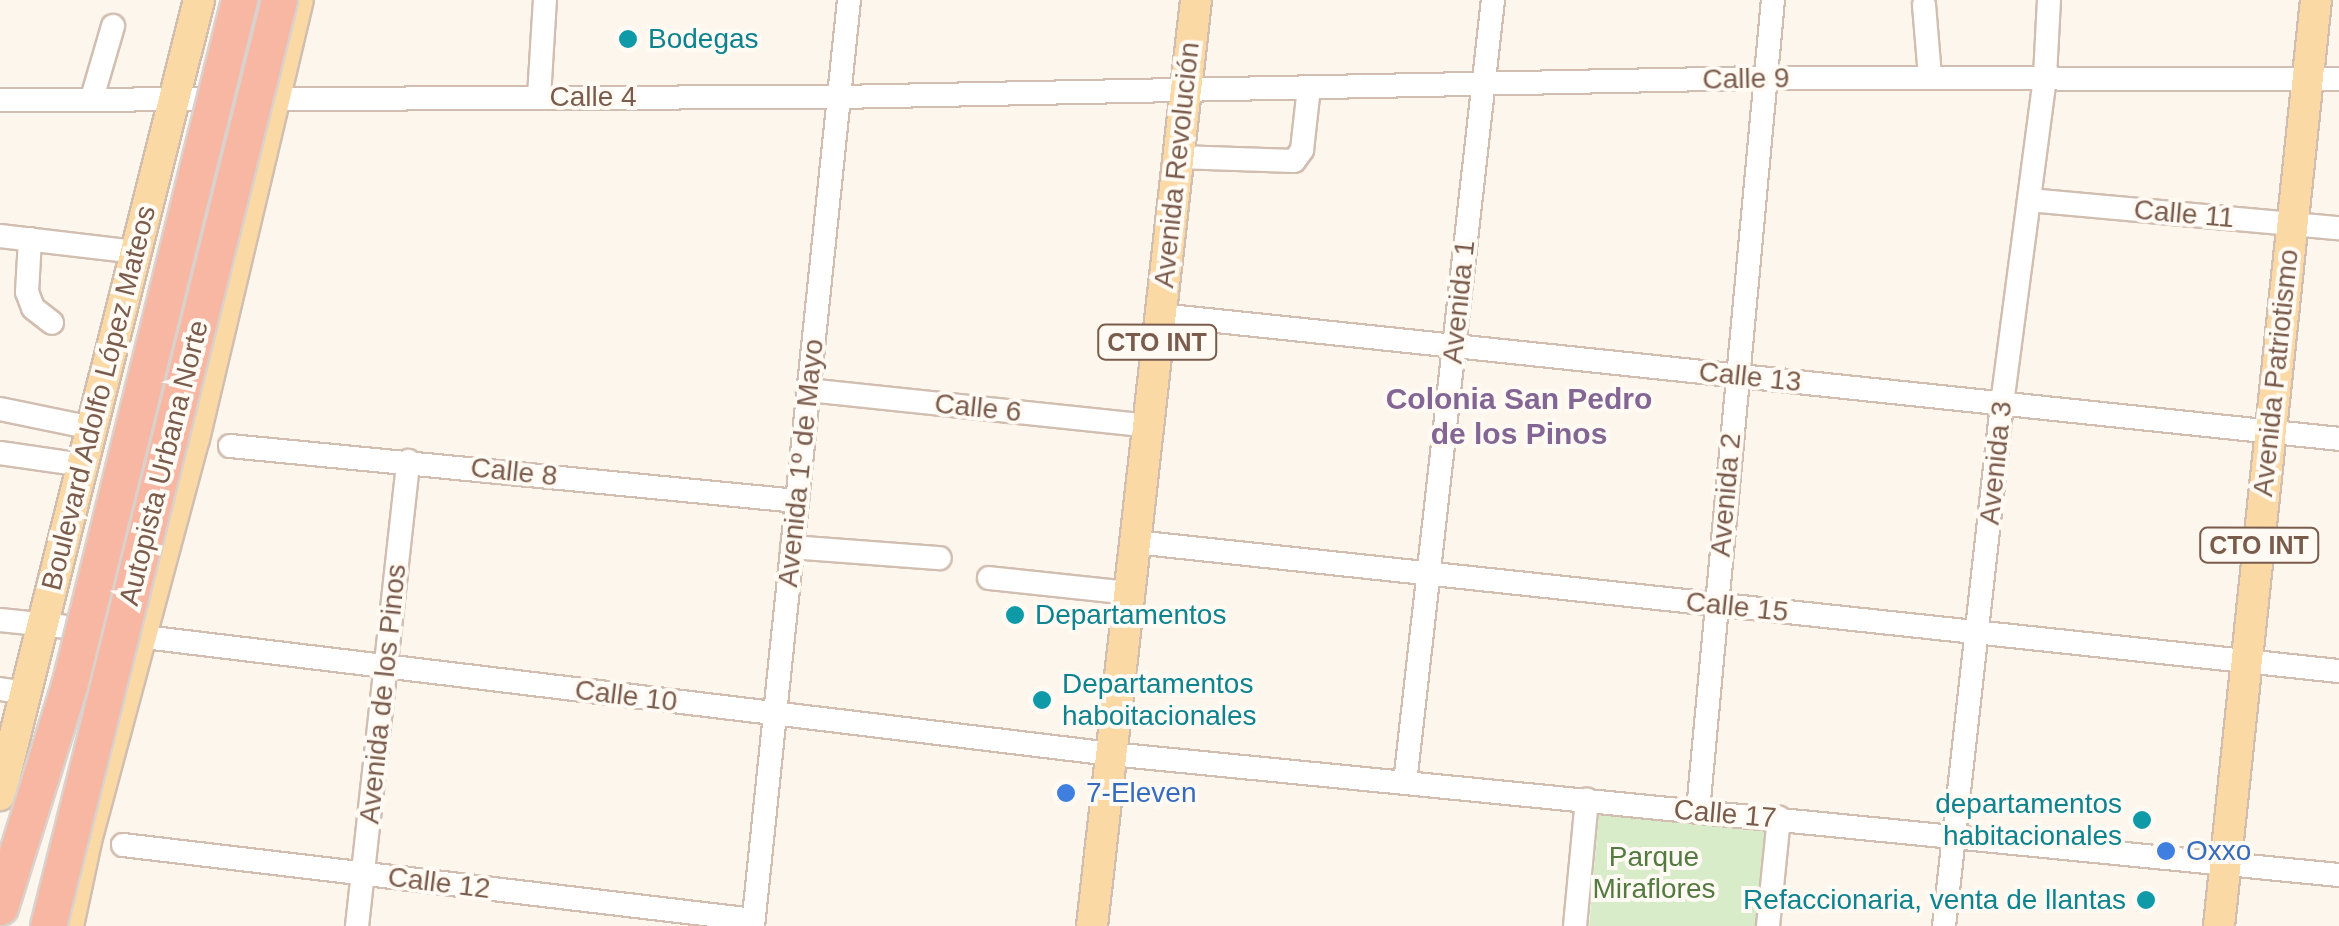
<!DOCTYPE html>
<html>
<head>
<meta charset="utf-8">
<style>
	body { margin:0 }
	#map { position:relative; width:2339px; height:926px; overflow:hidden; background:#fdf6ec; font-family:Helvetica,sans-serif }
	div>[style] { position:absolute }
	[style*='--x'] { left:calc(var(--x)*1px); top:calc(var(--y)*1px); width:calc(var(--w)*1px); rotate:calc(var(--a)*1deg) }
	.green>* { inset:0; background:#d8ecc9 }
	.roads { filter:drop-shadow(2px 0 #d1beb0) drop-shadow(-2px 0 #d1beb0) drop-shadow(0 2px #d1beb0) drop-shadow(0 -2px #d1beb0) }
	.minor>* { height:22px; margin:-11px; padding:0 11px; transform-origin:11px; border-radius:11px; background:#fff }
	.major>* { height:30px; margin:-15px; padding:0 15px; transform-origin:15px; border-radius:15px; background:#fbd9a5 }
	.bridges { filter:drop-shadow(2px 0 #dad1cd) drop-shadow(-2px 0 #dad1cd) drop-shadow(0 2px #dad1cd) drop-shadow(0 -2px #dad1cd) }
	.highway-bridge>* { height:35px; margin:-17.5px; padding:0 17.5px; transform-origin:17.5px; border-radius:17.5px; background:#f7b7a3 }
	.dots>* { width:28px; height:28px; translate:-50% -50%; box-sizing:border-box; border:5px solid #fffaf3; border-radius:50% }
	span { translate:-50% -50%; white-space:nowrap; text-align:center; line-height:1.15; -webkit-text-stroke:8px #fffaf3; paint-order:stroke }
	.shield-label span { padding:2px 8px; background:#fffaf3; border:2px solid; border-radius:8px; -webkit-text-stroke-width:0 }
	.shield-label { font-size:25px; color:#7a5c4d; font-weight:700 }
	.culture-label { font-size:28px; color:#0d838f }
	.left { translate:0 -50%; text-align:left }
	.right { translate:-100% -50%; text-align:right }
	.street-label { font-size:28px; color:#7a5c4d }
	.shop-label { font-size:28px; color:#366cbe }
	.park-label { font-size:28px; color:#537a41 }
	.neighbourhood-label { font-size:30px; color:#846695; font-weight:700 }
</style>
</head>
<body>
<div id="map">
	<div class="green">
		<i style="clip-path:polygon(1599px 814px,1785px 832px,1775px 926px,1589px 926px)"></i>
	</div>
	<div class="roads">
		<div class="minor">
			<i style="--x:1924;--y:5;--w:72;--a:85.2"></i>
			<i style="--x:539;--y:97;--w:97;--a:-86.5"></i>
			<i style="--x:92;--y:98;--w:75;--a:-73.7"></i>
			<i style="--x:0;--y:100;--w:838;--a:-0.21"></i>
			<i style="--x:838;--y:97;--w:925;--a:-1.18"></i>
			<i style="--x:1763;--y:78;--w:576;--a:0.1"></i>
			<i style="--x:1178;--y:157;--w:116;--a:2"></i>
			<i style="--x:1294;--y:161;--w:14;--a:-54"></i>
			<i style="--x:1302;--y:150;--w:62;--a:-83.6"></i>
			<i style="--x:2029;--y:200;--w:311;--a:5.2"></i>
			<i style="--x:0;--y:236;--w:138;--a:6.7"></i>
			<i style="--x:30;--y:239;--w:53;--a:93.2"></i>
			<i style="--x:27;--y:292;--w:17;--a:69"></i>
			<i style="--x:33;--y:308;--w:24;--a:38"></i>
			<i style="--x:1160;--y:315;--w:1186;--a:6"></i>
			<i style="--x:808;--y:390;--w:342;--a:6"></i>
			<i style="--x:0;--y:409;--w:94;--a:11.7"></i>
			<i style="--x:230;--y:446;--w:570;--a:5.54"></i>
			<i style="--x:0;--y:453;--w:83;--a:8.3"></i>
			<i style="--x:1135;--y:542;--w:1211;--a:6.12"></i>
			<i style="--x:792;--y:547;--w:148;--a:4.3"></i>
			<i style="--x:989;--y:578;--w:141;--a:6.1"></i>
			<i style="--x:0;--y:620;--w:97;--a:5.9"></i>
			<i style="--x:128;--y:635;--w:990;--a:6.9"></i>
			<i style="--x:1111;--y:754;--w:1234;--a:5.63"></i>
			<i style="--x:0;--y:689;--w:25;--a:9"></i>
			<i style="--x:1405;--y:783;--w:788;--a:-83.59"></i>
			<i style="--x:1698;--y:811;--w:814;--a:-84.72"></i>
			<i style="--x:123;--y:845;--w:635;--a:6.78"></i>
			<i style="--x:357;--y:926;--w:468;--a:-83.7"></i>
			<i style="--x:753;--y:926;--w:931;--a:-84.08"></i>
			<i style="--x:1575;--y:926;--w:127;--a:-84.6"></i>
			<i style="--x:1768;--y:926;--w:109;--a:-84.2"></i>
			<i style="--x:1944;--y:926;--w:525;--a:-83.66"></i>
			<i style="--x:2002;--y:404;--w:331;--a:-82.5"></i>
			<i style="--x:2045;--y:76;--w:76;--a:-87"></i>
		</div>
		<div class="major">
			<i style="--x:0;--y:795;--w:820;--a:-75.95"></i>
			<i style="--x:68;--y:926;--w:87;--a:-78"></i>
			<i style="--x:86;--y:841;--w:416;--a:-75"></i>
			<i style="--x:194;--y:439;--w:451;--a:-76.7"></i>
			<i style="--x:1092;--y:926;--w:932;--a:-83.59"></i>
			<i style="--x:2219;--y:926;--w:931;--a:-84.02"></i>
		</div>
	</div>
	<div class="bridges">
		<div class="highway-bridge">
			<i style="--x:0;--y:907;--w:232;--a:-72.7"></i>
			<i style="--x:69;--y:686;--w:707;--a:-76.08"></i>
			<i style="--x:48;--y:926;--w:954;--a:-75.99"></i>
		</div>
	</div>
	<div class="dots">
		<i style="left:628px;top:39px;background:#0f9aa8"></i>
		<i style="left:1015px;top:615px;background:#0f9aa8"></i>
		<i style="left:1042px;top:700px;background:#0f9aa8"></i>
		<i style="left:1066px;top:793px;background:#3f7fe0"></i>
		<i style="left:2142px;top:820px;background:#0f9aa8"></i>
		<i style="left:2166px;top:851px;background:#3f7fe0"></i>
		<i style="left:2146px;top:900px;background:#0f9aa8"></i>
	</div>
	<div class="shield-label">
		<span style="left:1157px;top:342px">CTO INT</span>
		<span style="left:2259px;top:545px">CTO INT</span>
	</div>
	<div class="culture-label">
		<span class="left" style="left:648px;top:39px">Bodegas</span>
		<span class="left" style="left:1035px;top:615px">Departamentos</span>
		<span class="left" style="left:1062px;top:700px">Departamentos<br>haboitacionales</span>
		<span class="right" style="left:2122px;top:820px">departamentos<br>habitacionales</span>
		<span class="right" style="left:2126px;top:900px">Refaccionaria, venta de llantas</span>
	</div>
	<div class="street-label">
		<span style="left:1746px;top:79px;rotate:-1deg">Calle 9</span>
		<span style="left:593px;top:97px">Calle 4</span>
		<span style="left:1177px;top:165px;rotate:-84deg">Avenida Revolución</span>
		<span style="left:2184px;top:214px;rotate:5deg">Calle 11</span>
		<span style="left:1459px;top:302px;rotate:-84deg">Avenida 1</span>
		<span style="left:2276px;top:373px;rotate:-84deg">Avenida Patriotismo</span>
		<span style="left:1750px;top:377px;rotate:6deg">Calle 13</span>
		<span style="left:99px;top:398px;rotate:-76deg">Boulevard Adolfo López Mateos</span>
		<span style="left:978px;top:408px;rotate:6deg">Calle 6</span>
		<span style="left:164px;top:463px;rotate:-76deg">Autopista Urbana Norte</span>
		<span style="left:801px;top:463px;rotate:-84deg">Avenida 1º de Mayo</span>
		<span style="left:1996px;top:463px;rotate:-84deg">Avenida 3</span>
		<span style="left:514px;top:472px;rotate:6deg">Calle 8</span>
		<span style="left:1726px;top:495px;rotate:-85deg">Avenida 2</span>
		<span style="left:1737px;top:607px;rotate:6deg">Calle 15</span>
		<span style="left:383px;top:694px;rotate:-84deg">Avenida de los Pinos</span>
		<span style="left:626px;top:696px;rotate:7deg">Calle 10</span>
		<span style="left:1725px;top:814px;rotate:5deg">Calle 17</span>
		<span style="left:439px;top:883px;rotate:7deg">Calle 12</span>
	</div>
	<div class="shop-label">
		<span class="left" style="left:1086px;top:793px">7-Eleven</span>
		<span class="left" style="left:2186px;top:851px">Oxxo</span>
	</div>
	<div class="park-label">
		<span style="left:1654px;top:873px">Parque<br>Miraflores</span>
	</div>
	<div class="neighbourhood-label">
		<span style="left:1519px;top:416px">Colonia San Pedro<br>de los Pinos</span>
	</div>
</div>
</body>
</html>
